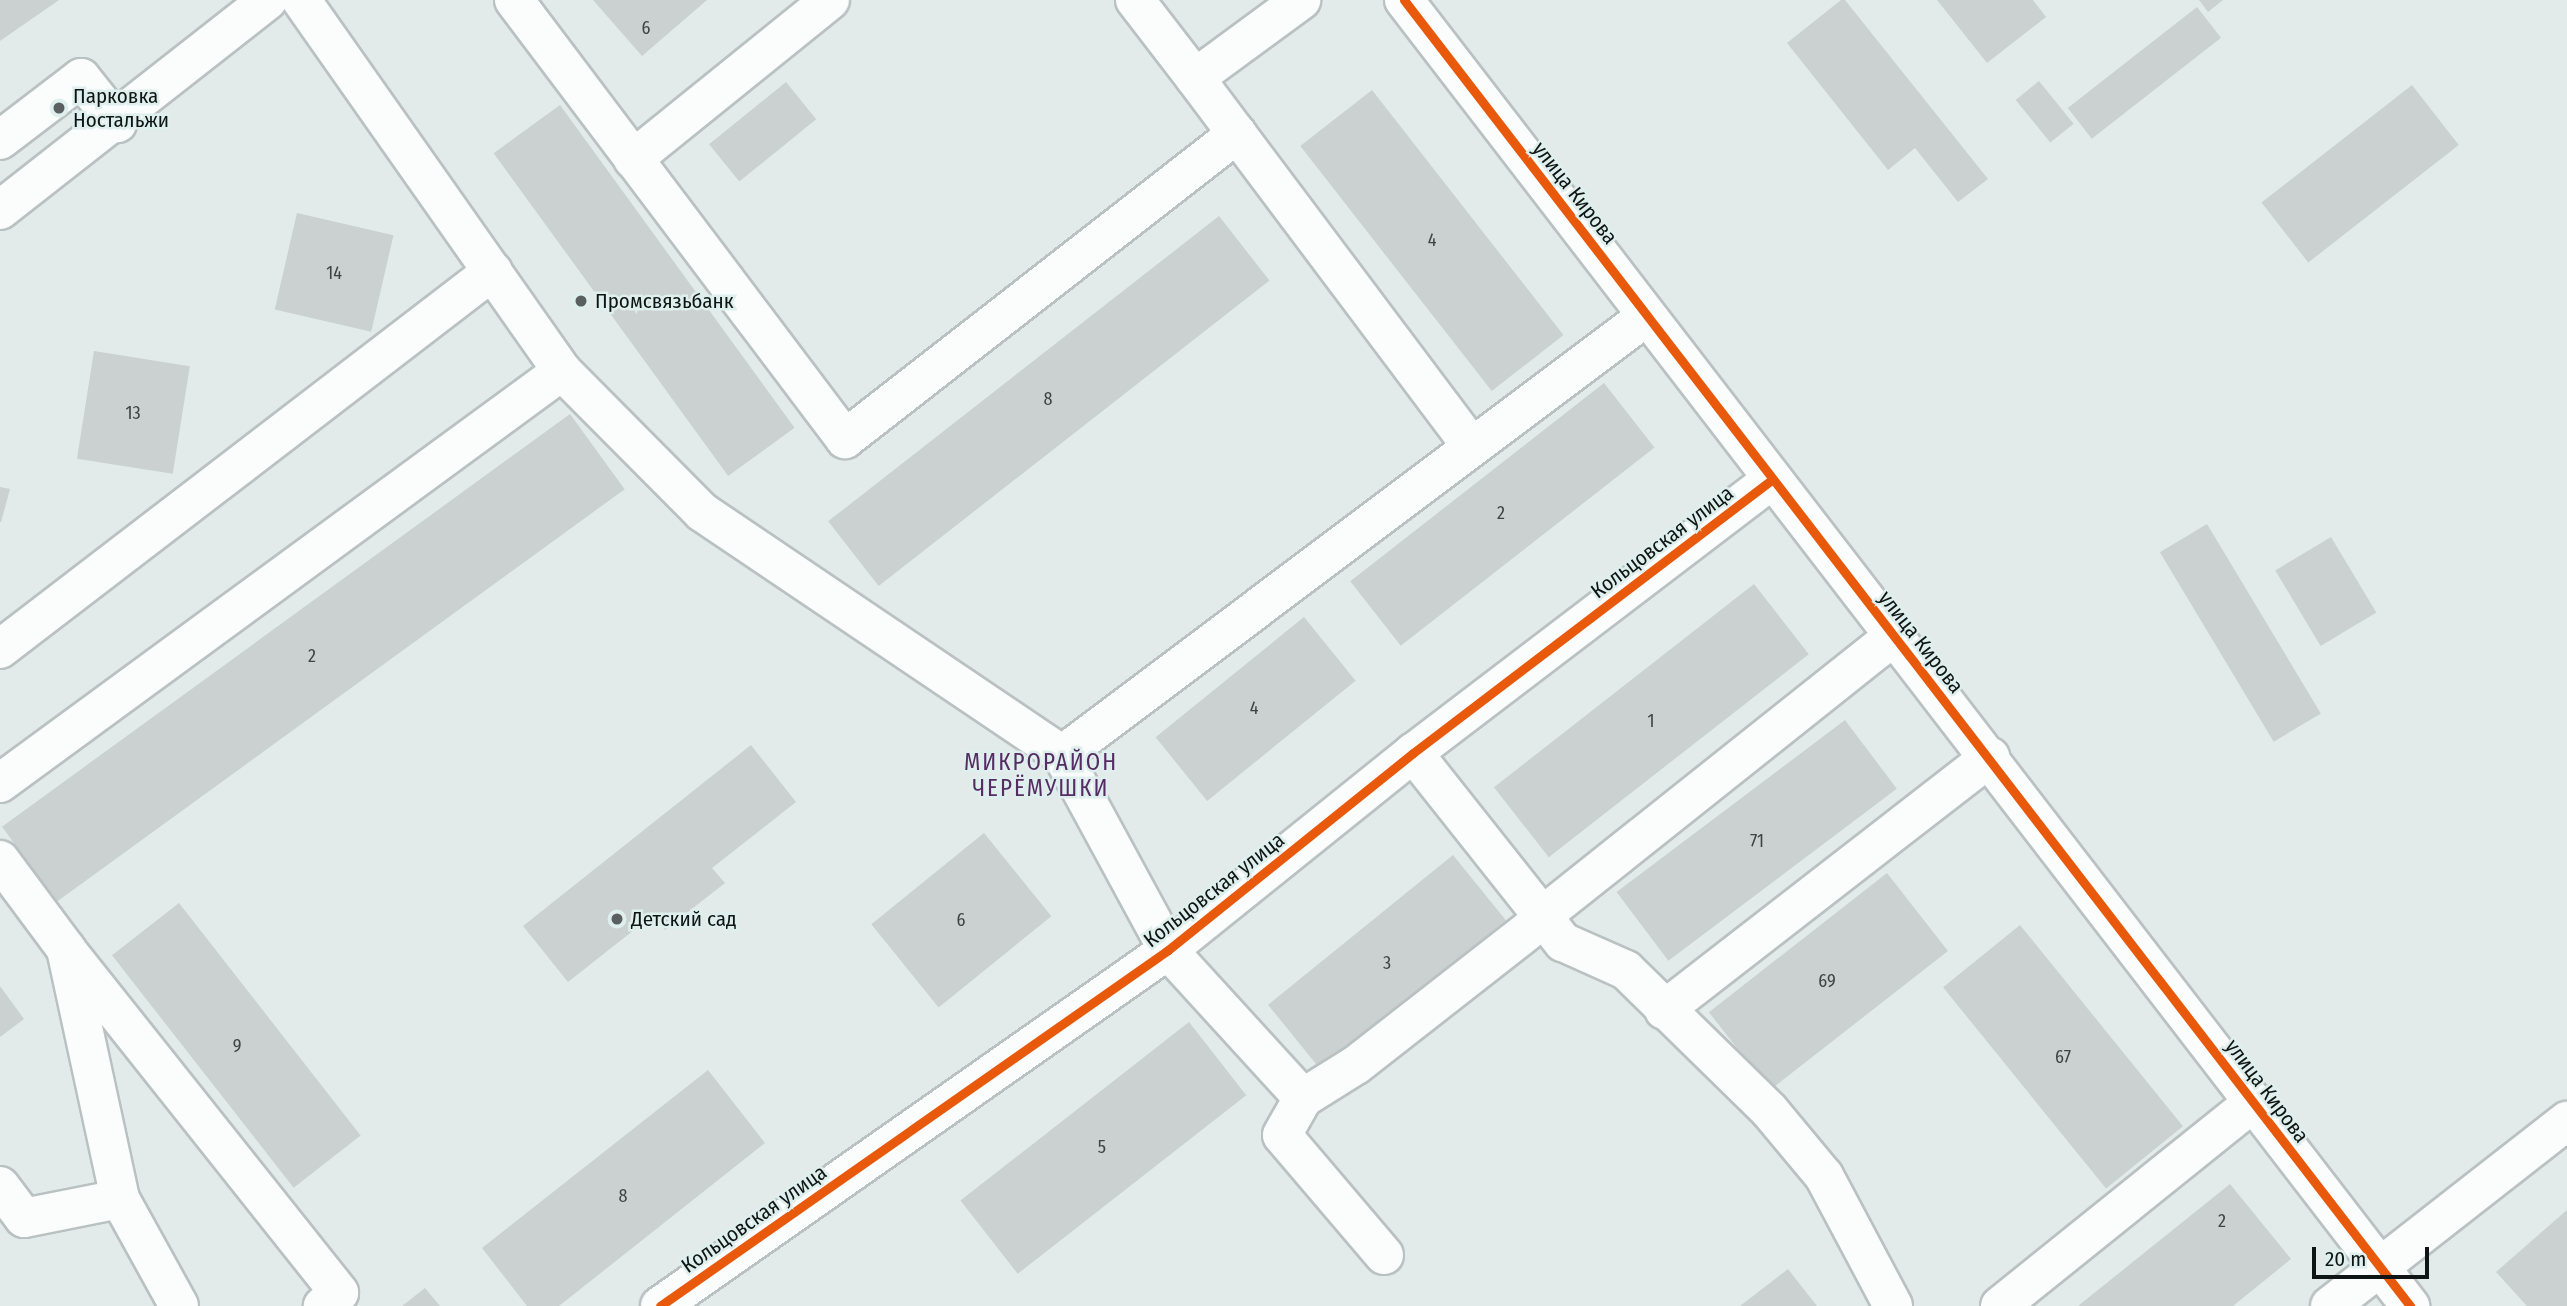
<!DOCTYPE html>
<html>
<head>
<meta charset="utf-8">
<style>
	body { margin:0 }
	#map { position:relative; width:2567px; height:1306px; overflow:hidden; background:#e2ebea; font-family:"Fira Sans Condensed",sans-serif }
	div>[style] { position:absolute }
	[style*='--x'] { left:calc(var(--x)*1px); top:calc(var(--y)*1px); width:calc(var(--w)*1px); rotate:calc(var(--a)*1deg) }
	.building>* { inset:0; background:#cad1d0; transform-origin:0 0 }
	.roads { filter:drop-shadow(2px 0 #bac1c1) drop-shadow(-2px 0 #bac1c1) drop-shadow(0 2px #bac1c1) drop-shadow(0 -2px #bac1c1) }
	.minor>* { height:38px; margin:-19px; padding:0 19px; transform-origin:19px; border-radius:19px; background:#fbfcfc }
	.cycleway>* { height:9px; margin:-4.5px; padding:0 4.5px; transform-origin:4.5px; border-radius:4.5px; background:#e8590c }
	.dots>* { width:19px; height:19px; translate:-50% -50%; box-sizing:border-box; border:4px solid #deefed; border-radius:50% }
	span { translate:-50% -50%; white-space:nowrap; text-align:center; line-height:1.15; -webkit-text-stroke:5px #deefed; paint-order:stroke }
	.number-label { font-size:18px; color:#3f4544 }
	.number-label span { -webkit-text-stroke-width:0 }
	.poi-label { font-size:21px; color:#0f1514 }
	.left { translate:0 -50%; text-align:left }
	.street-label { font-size:21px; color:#0f1514 }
	.neighbourhood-label { font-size:23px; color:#562d63; letter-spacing:2px }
	.scale { position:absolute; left:2312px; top:1247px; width:117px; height:32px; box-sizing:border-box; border:4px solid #0f1514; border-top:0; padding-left:9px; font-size:21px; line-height:24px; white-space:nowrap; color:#0f1514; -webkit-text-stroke:5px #deefed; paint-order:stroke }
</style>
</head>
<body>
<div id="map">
	<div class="building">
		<i style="clip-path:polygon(0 0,59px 0,0 41px)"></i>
		<i style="clip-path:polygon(593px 0,707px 0,642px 56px)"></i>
		<i style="clip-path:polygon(1841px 0,1845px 0,1988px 179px,1958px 202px,1915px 148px,1888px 170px,1787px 43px)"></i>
		<i style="clip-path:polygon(1937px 0,2033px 0,2046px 17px,1987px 63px)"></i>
		<i style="clip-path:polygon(2199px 0,2223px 0,2208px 12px)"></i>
		<i style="left:2197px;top:7px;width:39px;height:164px;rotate:52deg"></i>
		<i style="left:2039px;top:81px;width:55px;height:30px;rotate:51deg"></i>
		<i style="left:786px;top:82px;width:48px;height:99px;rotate:51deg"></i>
		<i style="left:2412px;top:85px;width:76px;height:191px;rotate:52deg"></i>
		<i style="left:1372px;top:90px;width:311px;height:91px;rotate:52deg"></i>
		<i style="left:560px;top:105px;width:399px;height:82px;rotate:54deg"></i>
		<i style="left:297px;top:213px;width:99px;height:99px;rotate:13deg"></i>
		<i style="left:1219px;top:216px;width:82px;height:496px;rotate:52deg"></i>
		<i style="left:94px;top:351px;width:97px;height:109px;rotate:9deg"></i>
		<i style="left:1604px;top:383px;width:82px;height:322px;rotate:52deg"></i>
		<i style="left:570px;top:414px;width:93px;height:702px;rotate:54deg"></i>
		<i style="clip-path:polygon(0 487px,10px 489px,1px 522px,0 522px)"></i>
		<i style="left:2207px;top:524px;width:221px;height:55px;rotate:59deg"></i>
		<i style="left:2331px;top:537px;width:88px;height:65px;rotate:59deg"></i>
		<i style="left:1754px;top:584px;width:89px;height:330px;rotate:52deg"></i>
		<i style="left:1304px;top:617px;width:82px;height:191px;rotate:51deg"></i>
		<i style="left:1845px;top:720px;width:86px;height:286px;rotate:53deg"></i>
		<i style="clip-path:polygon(751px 745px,796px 802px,712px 868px,725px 883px,665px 930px,653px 915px,568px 982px,523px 926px)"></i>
		<i style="left:984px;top:833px;width:107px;height:145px;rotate:51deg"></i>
		<i style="left:1453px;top:855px;width:84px;height:238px;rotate:51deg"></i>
		<i style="left:1887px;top:873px;width:99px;height:226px;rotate:52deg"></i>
		<i style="left:179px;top:903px;width:295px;height:85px;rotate:52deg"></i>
		<i style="left:2020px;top:925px;width:259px;height:99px;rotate:51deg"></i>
		<i style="clip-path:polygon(0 986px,24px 1019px,0 1037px)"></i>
		<i style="left:1189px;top:1022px;width:93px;height:290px;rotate:52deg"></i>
		<i style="clip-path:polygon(708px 1070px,765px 1143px,559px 1306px,527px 1306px,482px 1248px)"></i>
		<i style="clip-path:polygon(2230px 1184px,2291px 1259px,2233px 1306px,2078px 1306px)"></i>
		<i style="clip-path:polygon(2567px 1210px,2567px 1306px,2527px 1306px,2496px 1272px)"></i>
		<i style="clip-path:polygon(1788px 1269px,1817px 1306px,1740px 1306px)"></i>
		<i style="clip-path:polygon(425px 1288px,440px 1306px,402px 1306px)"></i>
	</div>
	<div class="roads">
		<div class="minor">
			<i style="--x:514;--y:0;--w:550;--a:52.98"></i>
			<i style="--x:845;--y:439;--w:497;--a:-37.9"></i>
			<i style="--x:1135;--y:0;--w:98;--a:52.4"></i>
			<i style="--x:1195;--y:78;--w:132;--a:-36.3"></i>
			<i style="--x:1404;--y:0;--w:1649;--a:52.39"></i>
			<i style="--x:1195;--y:78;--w:461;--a:53.1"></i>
			<i style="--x:0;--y:140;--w:102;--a:-37.4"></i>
			<i style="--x:81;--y:78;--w:58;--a:51.3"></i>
			<i style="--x:633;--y:159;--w:253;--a:-38.9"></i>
			<i style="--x:0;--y:210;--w:340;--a:-38.1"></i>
			<i style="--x:562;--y:371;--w:199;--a:45.2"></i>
			<i style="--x:702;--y:512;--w:434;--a:34"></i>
			<i style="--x:0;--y:649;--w:621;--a:-37.48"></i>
			<i style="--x:0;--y:783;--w:697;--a:-36.24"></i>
			<i style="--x:562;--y:371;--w:454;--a:-125.1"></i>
			<i style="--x:0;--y:860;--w:111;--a:53.4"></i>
			<i style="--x:66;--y:949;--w:256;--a:77.8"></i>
			<i style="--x:120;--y:1199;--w:122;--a:61.1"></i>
			<i style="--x:1542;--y:916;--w:450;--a:-38.5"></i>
			<i style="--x:1544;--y:918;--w:31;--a:52"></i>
			<i style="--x:1563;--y:942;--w:69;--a:24"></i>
			<i style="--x:1626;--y:970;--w:200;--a:44.4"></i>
			<i style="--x:1769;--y:1110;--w:86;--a:50.2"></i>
			<i style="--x:1824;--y:1176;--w:147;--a:62"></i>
			<i style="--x:69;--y:953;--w:434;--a:51.5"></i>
			<i style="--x:339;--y:1293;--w:21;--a:141"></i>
			<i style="--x:1664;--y:1010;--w:413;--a:-37.8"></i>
			<i style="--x:1303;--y:1098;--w:62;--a:-31.9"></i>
			<i style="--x:1356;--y:1065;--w:239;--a:-38"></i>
			<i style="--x:1544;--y:918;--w:211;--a:-128.4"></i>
			<i style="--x:0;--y:1186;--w:40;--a:53"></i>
			<i style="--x:24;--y:1218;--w:98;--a:-11.2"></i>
			<i style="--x:1384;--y:1255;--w:157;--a:-130.4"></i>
			<i style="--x:1282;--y:1135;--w:43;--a:-60.4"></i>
			<i style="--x:1303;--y:1098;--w:200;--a:-132.4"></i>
			<i style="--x:1168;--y:950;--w:222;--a:-118.5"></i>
			<i style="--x:1062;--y:755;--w:731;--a:-36.89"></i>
			<i style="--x:660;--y:1306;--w:620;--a:-35.02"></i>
			<i style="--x:1168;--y:950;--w:314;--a:-38.8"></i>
			<i style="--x:1413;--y:753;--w:452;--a:-37.3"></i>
			<i style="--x:2000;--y:1306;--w:326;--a:-38.8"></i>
			<i style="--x:2330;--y:1306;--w:301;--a:-38"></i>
		</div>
	</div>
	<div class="cycleway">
		<i style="--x:1404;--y:0;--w:1649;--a:52.39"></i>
		<i style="--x:660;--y:1306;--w:620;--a:-35.02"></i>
		<i style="--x:1168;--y:950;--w:314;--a:-38.8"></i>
		<i style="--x:1413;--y:753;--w:452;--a:-37.3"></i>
	</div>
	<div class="dots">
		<i style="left:59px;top:108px;background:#59605f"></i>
		<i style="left:581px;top:301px;background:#59605f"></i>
		<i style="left:617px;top:919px;background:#59605f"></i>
	</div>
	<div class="number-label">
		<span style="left:646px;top:28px">6</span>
		<span style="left:1432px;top:240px">4</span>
		<span style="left:334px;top:273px">14</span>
		<span style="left:1048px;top:399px">8</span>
		<span style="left:133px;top:413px">13</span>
		<span style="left:1501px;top:513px">2</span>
		<span style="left:312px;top:656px">2</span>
		<span style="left:1254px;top:708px">4</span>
		<span style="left:1651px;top:721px">1</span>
		<span style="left:1757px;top:841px">71</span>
		<span style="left:961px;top:920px">6</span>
		<span style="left:1387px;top:963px">3</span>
		<span style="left:1827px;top:981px">69</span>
		<span style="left:237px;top:1046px">9</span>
		<span style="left:2063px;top:1057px">67</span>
		<span style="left:1102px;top:1147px">5</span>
		<span style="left:623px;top:1196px">8</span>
		<span style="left:2222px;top:1221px">2</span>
	</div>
	<div class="poi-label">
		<span class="left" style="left:73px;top:108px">Парковка<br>Ностальжи</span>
		<span class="left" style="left:595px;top:301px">Промсвязьбанк</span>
		<span class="left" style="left:631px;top:919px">Детский сад</span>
	</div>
	<div class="street-label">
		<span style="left:1575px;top:193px;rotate:52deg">улица Кирова</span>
		<span style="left:1662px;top:542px;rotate:-37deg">Кольцовская улица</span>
		<span style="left:1921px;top:642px;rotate:52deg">улица Кирова</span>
		<span style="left:1214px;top:890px;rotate:-38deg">Кольцовская улица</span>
		<span style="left:2267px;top:1091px;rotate:53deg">улица Кирова</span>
		<span style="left:754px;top:1219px;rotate:-35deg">Кольцовская улица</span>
	</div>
	<div class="neighbourhood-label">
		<span style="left:1041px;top:775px">МИКРОРАЙОН<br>ЧЕРЁМУШКИ</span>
	</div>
	<div class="scale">20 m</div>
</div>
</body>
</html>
